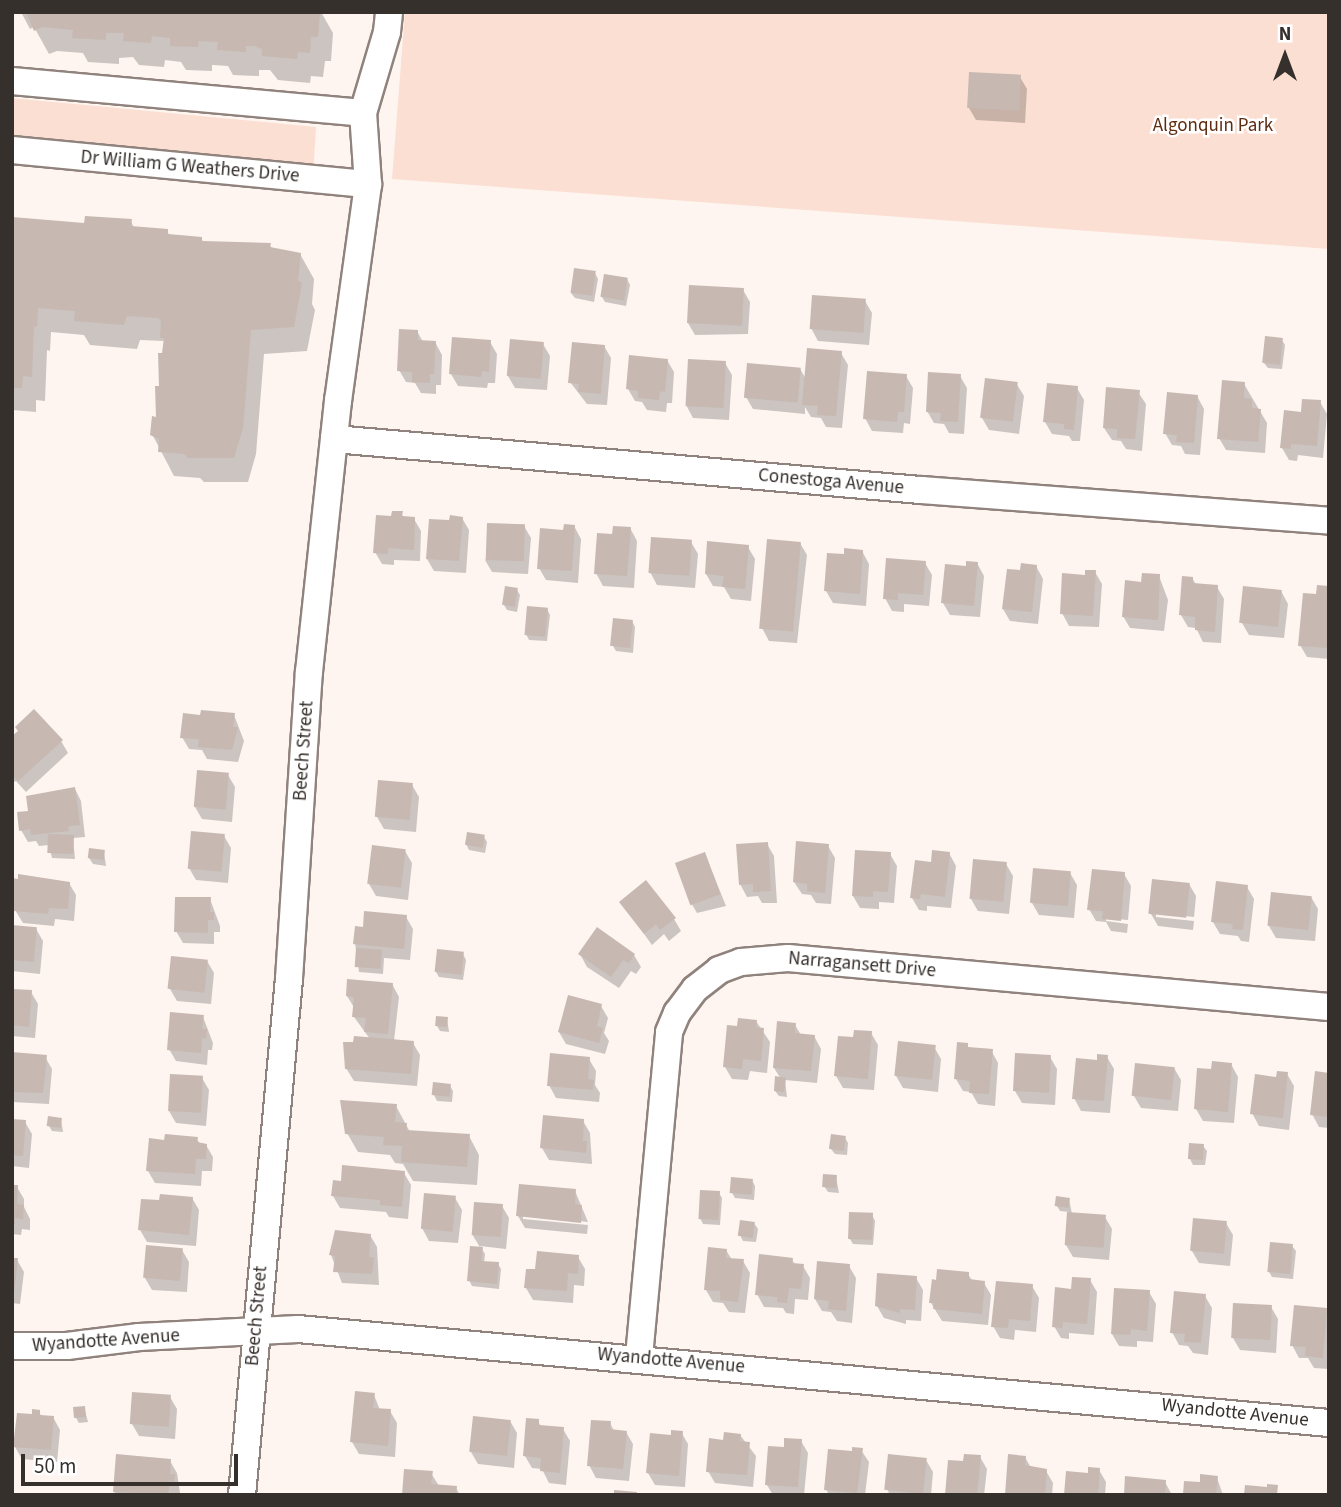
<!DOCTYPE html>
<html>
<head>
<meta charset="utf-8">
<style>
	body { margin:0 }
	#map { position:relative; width:1341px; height:1507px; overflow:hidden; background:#fef5f0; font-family:"Source Sans 3",sans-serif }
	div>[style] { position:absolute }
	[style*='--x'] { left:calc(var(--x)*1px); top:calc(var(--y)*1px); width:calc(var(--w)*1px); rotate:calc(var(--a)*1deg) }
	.green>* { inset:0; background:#fbdfd2 }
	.shadow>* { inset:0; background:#0003 }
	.building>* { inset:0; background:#c7b8b2; transform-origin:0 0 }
	.roads { filter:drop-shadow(2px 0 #90827c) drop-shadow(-2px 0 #90827c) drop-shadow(0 2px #90827c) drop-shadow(0 -2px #90827c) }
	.minor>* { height:26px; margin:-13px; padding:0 13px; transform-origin:13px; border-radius:13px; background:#fff }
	span { translate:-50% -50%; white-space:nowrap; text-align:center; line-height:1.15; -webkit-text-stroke:5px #fff; paint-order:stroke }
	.park-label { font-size:19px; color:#5e2c11 }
	.street-label { font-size:19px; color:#36302d }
	.frame { position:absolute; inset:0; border:14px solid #36302d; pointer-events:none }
	.north { position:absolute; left:1250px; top:21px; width:70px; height:70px; -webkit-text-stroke:5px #fff; paint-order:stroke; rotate:0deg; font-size:19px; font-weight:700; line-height:28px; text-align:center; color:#36302d }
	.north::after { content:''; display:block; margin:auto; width:24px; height:32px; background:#36302d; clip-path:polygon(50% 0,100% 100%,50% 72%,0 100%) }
	.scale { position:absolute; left:21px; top:1454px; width:217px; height:32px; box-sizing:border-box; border:4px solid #36302d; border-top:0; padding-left:9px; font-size:21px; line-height:24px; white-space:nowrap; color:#36302d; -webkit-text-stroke:5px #fff; paint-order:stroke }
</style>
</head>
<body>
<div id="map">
	<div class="green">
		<i style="clip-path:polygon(405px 12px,1329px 12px,1329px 249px,392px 179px)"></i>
		<i style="clip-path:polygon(12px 98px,316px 127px,314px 161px,311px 173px,12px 143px)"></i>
	</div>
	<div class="shadow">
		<i style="clip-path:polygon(21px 12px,321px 12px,333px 33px,331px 61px,325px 61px,323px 77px,311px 76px,310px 83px,278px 80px,270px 70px,259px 70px,259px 76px,233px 75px,228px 66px,212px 65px,212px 71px,186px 70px,181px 62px,165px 60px,164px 67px,139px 65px,133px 57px,119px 58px,119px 64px,88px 62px,83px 53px,57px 51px,49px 54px,34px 27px,30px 29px)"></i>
		<i style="clip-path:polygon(1020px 77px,1027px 89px,1025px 123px,976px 120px,969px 108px)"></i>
		<i style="clip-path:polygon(12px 219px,86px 225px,131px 221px,134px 228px,167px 231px,170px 236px,201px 238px,204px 243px,270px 245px,272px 249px,300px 254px,314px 279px,312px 304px,315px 310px,307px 351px,264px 354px,256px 454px,248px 482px,204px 482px,200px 478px,174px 476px,152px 434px,158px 419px,164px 341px,140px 340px,137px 349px,90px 345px,84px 335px,51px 332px,50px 351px,47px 350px,45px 401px,36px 400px,36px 412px,12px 410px)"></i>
		<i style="clip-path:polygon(595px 273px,598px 279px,594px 302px,575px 298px,571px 293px)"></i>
		<i style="clip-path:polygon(627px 279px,630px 285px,626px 306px,605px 302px,602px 297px)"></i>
		<i style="clip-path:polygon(743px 290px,750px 302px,748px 334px,695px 335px,688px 323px)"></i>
		<i style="clip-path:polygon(865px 301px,872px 313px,869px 345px,818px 341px,811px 328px)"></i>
		<i style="clip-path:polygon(417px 331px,423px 342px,435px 342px,442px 355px,441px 385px,436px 385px,436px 394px,421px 393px,415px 383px,406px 382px,399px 370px)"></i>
		<i style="clip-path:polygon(1282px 340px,1285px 345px,1282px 369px,1268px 368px,1264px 363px)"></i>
		<i style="clip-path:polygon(490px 342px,497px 354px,495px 383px,488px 383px,487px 388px,458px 386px,451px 374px)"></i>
		<i style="clip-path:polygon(543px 344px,550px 356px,547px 390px,515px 388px,508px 376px)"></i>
		<i style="clip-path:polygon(604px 346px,611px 358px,607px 405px,587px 404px,570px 382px)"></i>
		<i style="clip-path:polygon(841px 353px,848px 365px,842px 428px,826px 427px,821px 418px,811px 417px,805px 407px,805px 414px,753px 409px,746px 397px,800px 369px,806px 379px)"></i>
		<i style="clip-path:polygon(667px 360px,674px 372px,672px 403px,667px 403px,666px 412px,647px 410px,642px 402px,635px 401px,628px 389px)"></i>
		<i style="clip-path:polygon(725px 363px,732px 375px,729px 420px,693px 418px,686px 405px)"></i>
		<i style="clip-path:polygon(906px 376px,913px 388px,910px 424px,904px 423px,903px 433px,872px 431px,865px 418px)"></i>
		<i style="clip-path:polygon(960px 376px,967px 388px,964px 434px,949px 433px,944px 424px,934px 423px,927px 411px)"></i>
		<i style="clip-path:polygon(1016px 383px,1024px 396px,1019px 434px,989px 430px,982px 418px)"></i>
		<i style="clip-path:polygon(1244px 384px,1267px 423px,1265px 453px,1226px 450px,1219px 438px)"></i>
		<i style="clip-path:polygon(1077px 388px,1084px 400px,1080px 441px,1072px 441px,1069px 436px,1052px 434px,1045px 422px)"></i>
		<i style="clip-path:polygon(1138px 392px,1146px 404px,1142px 451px,1126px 449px,1121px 441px,1112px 440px,1104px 428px)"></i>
		<i style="clip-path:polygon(1197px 396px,1204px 409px,1200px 455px,1185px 454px,1181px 446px,1172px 445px,1165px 433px)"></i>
		<i style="clip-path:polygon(1320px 402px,1327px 414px,1323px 458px,1298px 455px,1297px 461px,1289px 460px,1282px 448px,1303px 413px)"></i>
		<i style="clip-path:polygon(401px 513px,404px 518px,414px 519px,421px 531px,420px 561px,394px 560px,394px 565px,382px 564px,375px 552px,393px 517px)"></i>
		<i style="clip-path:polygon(462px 518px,469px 530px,466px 573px,434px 571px,427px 559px,451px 522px)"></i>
		<i style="clip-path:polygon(524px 526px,531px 538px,528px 574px,492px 572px,485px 560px)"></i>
		<i style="clip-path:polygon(574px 526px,581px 539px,578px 583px,546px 580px,539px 568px,565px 532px)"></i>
		<i style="clip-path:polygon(630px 528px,637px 541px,634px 588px,603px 586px,596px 573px,614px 536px)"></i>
		<i style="clip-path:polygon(691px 542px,698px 554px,695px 588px,657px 585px,650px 572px)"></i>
		<i style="clip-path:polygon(800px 543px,807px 555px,797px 643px,769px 641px,762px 628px)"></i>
		<i style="clip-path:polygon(748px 547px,755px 559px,751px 601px,731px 599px,724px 587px,713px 586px,706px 574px)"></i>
		<i style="clip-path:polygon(862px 551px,869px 564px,866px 606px,833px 603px,826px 591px,846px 556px)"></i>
		<i style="clip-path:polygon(925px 563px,932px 575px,929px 606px,904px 604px,904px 612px,892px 611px,885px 598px)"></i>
		<i style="clip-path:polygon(977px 563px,984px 576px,980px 617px,950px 615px,943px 603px,968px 568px)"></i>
		<i style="clip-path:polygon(1036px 566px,1043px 579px,1038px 624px,1010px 621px,1003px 609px,1021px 572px)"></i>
		<i style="clip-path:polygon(1095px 572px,1102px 584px,1099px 627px,1069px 626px,1062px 613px,1087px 577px)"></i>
		<i style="clip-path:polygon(1159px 576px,1168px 600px,1164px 631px,1130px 628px,1123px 616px)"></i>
		<i style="clip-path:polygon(1192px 578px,1197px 586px,1217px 587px,1224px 599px,1221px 643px,1203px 642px,1196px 628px,1188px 627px,1181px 615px)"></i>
		<i style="clip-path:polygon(1329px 588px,1329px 659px,1307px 657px,1300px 645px)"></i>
		<i style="clip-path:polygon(517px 590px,520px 595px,517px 612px,507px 610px,504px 605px)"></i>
		<i style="clip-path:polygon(1281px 591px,1288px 604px,1284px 638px,1249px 635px,1242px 623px)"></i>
		<i style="clip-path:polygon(547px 609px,550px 615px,547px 641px,529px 640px,526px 634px)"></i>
		<i style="clip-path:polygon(632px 621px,635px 627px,633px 653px,616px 651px,613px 646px)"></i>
		<i style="clip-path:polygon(234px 715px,244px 741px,238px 762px,207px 759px,202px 750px,189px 749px,182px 737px,201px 717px)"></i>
		<i style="clip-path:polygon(12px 739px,61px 741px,68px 753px,26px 792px,16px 781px,12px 783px)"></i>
		<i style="clip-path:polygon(228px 775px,235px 787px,232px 822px,202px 819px,195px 807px)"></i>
		<i style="clip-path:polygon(412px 785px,419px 797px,416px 832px,384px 829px,377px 817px)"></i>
		<i style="clip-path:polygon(75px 789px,81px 801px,85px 837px,73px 838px,75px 859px,52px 858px,49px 845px,39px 846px,36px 841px,28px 842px,21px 830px,30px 813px)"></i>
		<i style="clip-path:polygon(224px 836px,231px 848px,228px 883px,196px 880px,189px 868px)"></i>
		<i style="clip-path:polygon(484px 837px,487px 842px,485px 853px,469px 850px,466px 844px)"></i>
		<i style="clip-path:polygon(767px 844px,774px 856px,777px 903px,762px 903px,758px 896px,747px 897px,740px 884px)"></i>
		<i style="clip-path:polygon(828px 846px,835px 858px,831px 904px,816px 903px,811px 895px,802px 894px,794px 882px)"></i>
		<i style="clip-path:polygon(405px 851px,412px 863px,408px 900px,376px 896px,369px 884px)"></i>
		<i style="clip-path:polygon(104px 852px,106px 866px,93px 864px,89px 858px)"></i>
		<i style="clip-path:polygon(949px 853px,956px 866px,951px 908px,927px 906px,927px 911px,919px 910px,912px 898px,932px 864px)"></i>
		<i style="clip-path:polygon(705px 854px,726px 906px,697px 913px,690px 901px)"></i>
		<i style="clip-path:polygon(890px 854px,897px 866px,894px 903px,879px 902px,879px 909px,860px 908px,853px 896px)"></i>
		<i style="clip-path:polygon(1006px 864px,1013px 876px,1009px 914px,978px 911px,971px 899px)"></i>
		<i style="clip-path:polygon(1070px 873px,1077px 885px,1074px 918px,1039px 915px,1032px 903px)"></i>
		<i style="clip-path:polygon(1124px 874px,1131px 886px,1128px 920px,1106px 918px,1106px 921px,1128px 924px,1127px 933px,1111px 931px,1106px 922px,1096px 921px,1089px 909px)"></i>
		<i style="clip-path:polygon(12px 880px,69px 883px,76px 895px,74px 921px,55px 919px,54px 926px,23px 923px,12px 905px)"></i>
		<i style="clip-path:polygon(1189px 884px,1196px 896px,1194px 917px,1156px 913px,1156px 917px,1194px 921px,1193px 930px,1158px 926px,1151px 914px)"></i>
		<i style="clip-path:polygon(1247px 887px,1254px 899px,1249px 942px,1241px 941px,1238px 936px,1220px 934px,1213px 922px)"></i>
		<i style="clip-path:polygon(1311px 897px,1318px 909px,1315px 941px,1276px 938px,1269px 926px)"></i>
		<i style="clip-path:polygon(210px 899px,220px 926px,220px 932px,214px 932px,214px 944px,183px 943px,176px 931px)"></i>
		<i style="clip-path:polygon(621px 902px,674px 919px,681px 931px,669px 941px,664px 934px,652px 945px)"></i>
		<i style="clip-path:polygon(406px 917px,413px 929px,410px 960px,384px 958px,383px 974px,359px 972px,355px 943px,365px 929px)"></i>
		<i style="clip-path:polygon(12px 926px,36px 929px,43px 941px,40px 974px,12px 971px)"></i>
		<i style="clip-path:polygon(463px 954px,466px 960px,463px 980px,439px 977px,436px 972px)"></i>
		<i style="clip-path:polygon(580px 954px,634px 955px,641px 967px,636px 974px,631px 971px,619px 988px,587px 967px)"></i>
		<i style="clip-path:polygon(207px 961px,214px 973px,211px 1004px,177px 1001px,170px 989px)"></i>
		<i style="clip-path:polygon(392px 984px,399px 997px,394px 1041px,413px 1043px,420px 1055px,417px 1086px,354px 1081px,346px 1068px,370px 1039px,354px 1017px,355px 1009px,347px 996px)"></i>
		<i style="clip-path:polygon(12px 991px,31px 992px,38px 1004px,35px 1038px,12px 1036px)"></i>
		<i style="clip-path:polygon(601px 1006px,608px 1018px,604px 1033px,609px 1041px,605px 1054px,566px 1044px,559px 1032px)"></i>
		<i style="clip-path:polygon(203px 1017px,213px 1043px,212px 1050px,208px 1050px,207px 1065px,176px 1061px,169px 1049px)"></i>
		<i style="clip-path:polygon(447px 1019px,449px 1032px,440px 1031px,437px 1026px)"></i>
		<i style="clip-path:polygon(756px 1021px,770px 1042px,767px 1073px,750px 1071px,748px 1080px,732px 1079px,725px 1067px,738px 1028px)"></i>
		<i style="clip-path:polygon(795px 1025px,801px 1035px,814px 1036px,821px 1049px,817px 1083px,785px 1080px,787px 1097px,779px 1096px,775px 1091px,781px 1079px,774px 1068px)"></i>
		<i style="clip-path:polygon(871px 1033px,878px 1045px,874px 1090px,843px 1088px,836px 1076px,855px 1039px)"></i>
		<i style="clip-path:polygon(967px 1045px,969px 1049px,991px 1050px,998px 1063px,995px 1106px,978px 1104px,971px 1092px,963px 1091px,956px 1079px)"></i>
		<i style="clip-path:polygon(934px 1047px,941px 1059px,938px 1092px,903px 1088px,896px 1076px)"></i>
		<i style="clip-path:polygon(12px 1054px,45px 1057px,52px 1069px,49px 1104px,12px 1102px)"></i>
		<i style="clip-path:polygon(1050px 1057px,1057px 1069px,1055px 1105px,1022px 1103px,1015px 1091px)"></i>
		<i style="clip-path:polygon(1107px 1057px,1114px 1069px,1110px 1113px,1081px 1111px,1074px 1098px,1099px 1062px)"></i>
		<i style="clip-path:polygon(589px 1059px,596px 1071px,595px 1085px,600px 1093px,599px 1102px,556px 1098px,549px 1085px)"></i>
		<i style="clip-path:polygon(1231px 1064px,1238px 1077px,1234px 1123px,1203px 1121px,1196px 1109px,1213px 1071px)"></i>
		<i style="clip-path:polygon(1174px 1068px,1181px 1080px,1178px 1111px,1141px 1108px,1134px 1096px)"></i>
		<i style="clip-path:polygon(1287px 1074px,1294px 1086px,1289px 1130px,1259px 1126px,1252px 1113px,1278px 1079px)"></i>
		<i style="clip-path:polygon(1329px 1075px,1329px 1128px,1319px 1127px,1312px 1114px)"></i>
		<i style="clip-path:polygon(202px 1078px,209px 1090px,206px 1126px,176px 1123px,169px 1111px)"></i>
		<i style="clip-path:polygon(450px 1086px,453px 1091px,452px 1102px,437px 1101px,434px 1095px)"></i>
		<i style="clip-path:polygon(396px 1106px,410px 1132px,469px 1136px,479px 1155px,477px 1185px,413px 1181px,403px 1164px,395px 1163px,390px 1155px,358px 1152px,347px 1133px)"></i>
		<i style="clip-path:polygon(61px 1119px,63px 1132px,52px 1131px,49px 1126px)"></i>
		<i style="clip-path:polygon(12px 1121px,25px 1122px,32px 1134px,29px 1168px,12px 1166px)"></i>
		<i style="clip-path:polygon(583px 1121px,590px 1133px,592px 1164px,549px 1160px,542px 1148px)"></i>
		<i style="clip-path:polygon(845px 1138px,848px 1143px,847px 1155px,835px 1154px,831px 1149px)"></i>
		<i style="clip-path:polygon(197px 1139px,200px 1144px,206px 1145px,213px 1157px,212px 1171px,202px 1171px,201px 1186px,155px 1183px,148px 1171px)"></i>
		<i style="clip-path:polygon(1203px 1146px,1207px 1151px,1205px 1165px,1193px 1165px,1190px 1159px)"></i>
		<i style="clip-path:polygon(404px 1173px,411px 1185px,408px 1219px,389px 1217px,386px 1212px,340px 1208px,333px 1196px)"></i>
		<i style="clip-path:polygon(836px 1177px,839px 1193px,828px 1192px,824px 1186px)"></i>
		<i style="clip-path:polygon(752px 1180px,755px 1186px,754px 1200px,735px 1198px,732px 1193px)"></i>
		<i style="clip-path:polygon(12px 1187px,17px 1187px,24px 1199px,24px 1207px,30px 1219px,30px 1230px,22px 1229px,21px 1235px,12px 1234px)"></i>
		<i style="clip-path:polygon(575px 1191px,588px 1222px,523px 1215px,523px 1219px,588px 1225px,587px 1234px,525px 1228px,518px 1216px)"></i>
		<i style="clip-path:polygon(719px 1193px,722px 1198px,720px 1225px,703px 1224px,700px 1218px)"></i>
		<i style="clip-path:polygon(192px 1198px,199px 1210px,196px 1246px,147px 1242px,140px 1230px,161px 1202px)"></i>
		<i style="clip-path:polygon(455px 1198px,462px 1210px,458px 1243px,429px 1241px,422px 1228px)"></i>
		<i style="clip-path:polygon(1069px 1199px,1072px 1214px,1105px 1217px,1112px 1229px,1109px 1260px,1073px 1257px,1066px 1245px,1069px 1212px,1060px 1211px,1057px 1206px)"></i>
		<i style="clip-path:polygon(502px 1206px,509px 1218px,506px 1249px,480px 1246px,485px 1254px,484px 1263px,498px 1264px,501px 1269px,499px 1289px,472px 1286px,469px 1280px,481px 1249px,472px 1234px)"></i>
		<i style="clip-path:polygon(872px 1215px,875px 1221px,873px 1245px,853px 1244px,850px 1239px)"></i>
		<i style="clip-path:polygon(754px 1223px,758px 1229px,756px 1242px,743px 1241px,740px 1235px)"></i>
		<i style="clip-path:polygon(1226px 1223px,1233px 1235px,1230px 1266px,1199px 1263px,1192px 1251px)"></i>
		<i style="clip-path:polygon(370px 1235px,377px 1247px,379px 1285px,342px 1283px,331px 1255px)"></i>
		<i style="clip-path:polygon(1292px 1246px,1296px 1251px,1293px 1279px,1272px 1277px,1269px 1272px)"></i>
		<i style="clip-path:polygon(182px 1250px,189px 1262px,187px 1292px,152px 1290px,145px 1278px)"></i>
		<i style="clip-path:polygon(726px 1250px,732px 1260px,743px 1261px,750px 1273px,745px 1313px,729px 1312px,723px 1303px,713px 1302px,706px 1290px)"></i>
		<i style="clip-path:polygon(578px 1257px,585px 1269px,584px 1286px,574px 1285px,573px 1303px,533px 1300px,526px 1288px,537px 1271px)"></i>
		<i style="clip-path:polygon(12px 1259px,17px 1260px,24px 1272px,20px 1304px,12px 1303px)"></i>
		<i style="clip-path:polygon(792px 1259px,795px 1265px,803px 1266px,810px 1278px,808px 1300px,795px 1299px,794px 1314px,786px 1313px,783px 1308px,764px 1307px,757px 1294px)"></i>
		<i style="clip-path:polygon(849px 1266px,856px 1278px,852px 1323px,837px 1321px,831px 1312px,822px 1311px,815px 1299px)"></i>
		<i style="clip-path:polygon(968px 1274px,973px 1282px,984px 1283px,991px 1295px,988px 1325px,942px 1321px,931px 1303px)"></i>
		<i style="clip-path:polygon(916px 1278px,923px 1290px,921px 1321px,906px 1320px,906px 1324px,884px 1318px,877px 1306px)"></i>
		<i style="clip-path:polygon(1090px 1280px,1097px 1292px,1094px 1335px,1069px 1333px,1069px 1339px,1061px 1338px,1054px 1326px,1073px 1290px)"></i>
		<i style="clip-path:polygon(1032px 1286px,1039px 1298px,1036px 1332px,1015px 1330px,1014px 1340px,1000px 1338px,993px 1326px)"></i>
		<i style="clip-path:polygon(1149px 1292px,1156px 1304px,1153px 1342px,1137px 1341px,1137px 1347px,1119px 1346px,1112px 1334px)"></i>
		<i style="clip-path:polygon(1205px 1296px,1212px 1308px,1208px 1355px,1193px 1353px,1188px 1346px,1179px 1345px,1172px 1332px)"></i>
		<i style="clip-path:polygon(1271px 1307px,1278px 1319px,1276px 1353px,1240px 1350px,1233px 1338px)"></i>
		<i style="clip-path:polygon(1326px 1310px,1329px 1315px,1329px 1369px,1314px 1368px,1308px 1358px,1299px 1358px,1292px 1345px)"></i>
		<i style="clip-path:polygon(374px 1395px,380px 1410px,390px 1411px,397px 1423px,395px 1457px,359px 1454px,352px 1442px)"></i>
		<i style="clip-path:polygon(170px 1397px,177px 1409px,175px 1439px,139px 1436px,132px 1424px)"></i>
		<i style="clip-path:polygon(84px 1407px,88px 1422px,79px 1423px,76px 1418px)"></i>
		<i style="clip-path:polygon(39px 1412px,42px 1417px,53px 1417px,60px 1430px,57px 1462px,22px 1459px,15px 1447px,33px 1416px)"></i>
		<i style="clip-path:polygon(510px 1421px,517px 1433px,514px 1468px,478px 1464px,471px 1452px)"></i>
		<i style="clip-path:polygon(538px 1421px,541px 1427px,563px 1429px,570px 1441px,566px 1485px,549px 1483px,542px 1469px,532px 1468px,525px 1456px)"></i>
		<i style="clip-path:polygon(610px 1423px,614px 1431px,626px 1432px,633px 1444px,629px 1481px,596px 1478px,589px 1465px)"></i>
		<i style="clip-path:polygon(681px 1432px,688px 1444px,685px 1487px,655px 1485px,648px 1473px,673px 1437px)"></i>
		<i style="clip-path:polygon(740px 1435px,756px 1456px,753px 1487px,715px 1483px,708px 1471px)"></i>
		<i style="clip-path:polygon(801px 1441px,808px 1453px,804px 1495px,773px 1495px,767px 1485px,785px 1448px)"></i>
		<i style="clip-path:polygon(861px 1450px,869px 1462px,865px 1495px,829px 1495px,826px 1489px,854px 1453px)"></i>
		<i style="clip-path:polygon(980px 1457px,987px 1469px,984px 1495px,946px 1495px,964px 1463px)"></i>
		<i style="clip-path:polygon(1025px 1457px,1031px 1468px,1046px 1471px,1053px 1483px,1052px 1495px,1007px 1495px)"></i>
		<i style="clip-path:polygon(926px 1460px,933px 1472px,931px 1495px,890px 1495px,887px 1489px)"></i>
		<i style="clip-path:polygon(170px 1461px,177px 1473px,180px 1493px,116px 1495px,114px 1491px)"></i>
		<i style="clip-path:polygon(1099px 1470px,1106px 1482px,1105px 1495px,1065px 1495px)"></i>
		<i style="clip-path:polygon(431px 1473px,439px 1486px,456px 1488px,460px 1495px,404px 1495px)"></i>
		<i style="clip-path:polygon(1217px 1478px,1223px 1495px,1184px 1495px,1201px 1484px)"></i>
		<i style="clip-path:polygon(1165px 1482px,1172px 1495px,1126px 1495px)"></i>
	</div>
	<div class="building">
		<i style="clip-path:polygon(26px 12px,320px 12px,318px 37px,311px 37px,310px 53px,298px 52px,297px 59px,262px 56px,262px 49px,254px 46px,246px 46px,246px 52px,217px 50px,218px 42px,199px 41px,198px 47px,170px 46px,170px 38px,152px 36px,151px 43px,123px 41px,124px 33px,106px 33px,106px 40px,72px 38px,73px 30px,42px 27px,34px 31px)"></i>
		<i style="left:969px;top:72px;width:52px;height:36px;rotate:3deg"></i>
		<i style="clip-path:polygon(85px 216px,132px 219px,131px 226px,168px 229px,168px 234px,202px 237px,202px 241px,271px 243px,270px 247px,301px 253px,298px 280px,302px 283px,294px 327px,251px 330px,243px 428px,234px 458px,188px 458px,184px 454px,158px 452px,159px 439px,150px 435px,152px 416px,156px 417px,155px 386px,159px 386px,158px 353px,162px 353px,164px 338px,160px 338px,161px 321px,158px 318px,127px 316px,124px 325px,74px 321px,75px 311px,38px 308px,37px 327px,34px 326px,32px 377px,23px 376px,22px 388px,12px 388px,12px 217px,84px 223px)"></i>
		<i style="left:574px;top:268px;width:22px;height:25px;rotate:8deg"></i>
		<i style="left:604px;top:274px;width:24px;height:23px;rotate:9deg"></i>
		<i style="left:689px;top:285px;width:55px;height:38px;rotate:3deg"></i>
		<i style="left:812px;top:295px;width:54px;height:34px;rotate:4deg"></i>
		<i style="clip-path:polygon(399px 329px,418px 330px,418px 340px,436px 341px,434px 374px,430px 374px,430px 383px,412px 382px,412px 372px,397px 371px)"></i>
		<i style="left:1265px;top:336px;width:18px;height:27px;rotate:6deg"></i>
		<i style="clip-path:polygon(452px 337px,491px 340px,489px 372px,482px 371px,481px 377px,449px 374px)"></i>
		<i style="left:510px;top:339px;width:34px;height:37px;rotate:5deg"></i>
		<i style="clip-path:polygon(572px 342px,605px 345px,601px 394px,578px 392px,579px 384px,568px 383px)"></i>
		<i style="clip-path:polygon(807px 348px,842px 351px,836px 416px,817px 415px,818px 406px,802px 405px)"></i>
		<i style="clip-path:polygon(629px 355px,668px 359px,665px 392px,660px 391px,659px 400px,638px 398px,638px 391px,626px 389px)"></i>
		<i style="left:688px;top:359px;width:38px;height:47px;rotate:3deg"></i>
		<i style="left:747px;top:363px;width:54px;height:35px;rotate:5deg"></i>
		<i style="clip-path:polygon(867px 371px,907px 374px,904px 412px,898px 412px,897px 422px,863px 419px)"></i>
		<i style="clip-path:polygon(928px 372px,961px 374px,958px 422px,940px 421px,941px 413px,926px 412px)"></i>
		<i style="left:985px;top:378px;width:33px;height:40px;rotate:7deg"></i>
		<i style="clip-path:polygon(1222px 380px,1245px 382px,1244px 398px,1252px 399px,1252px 408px,1261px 409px,1258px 442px,1217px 439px)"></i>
		<i style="clip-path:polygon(1047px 383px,1078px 386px,1074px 430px,1064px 429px,1064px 424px,1043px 422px)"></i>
		<i style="clip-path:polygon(1106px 387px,1140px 390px,1135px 439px,1117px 438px,1117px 429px,1103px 428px)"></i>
		<i style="clip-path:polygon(1167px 392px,1198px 395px,1194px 443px,1176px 442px,1177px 435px,1163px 434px)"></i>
		<i style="clip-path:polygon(1302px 399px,1321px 400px,1317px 446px,1291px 444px,1291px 449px,1280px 448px,1284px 410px,1301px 412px)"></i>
		<i style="clip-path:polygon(392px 511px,403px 511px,402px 516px,415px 517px,414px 550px,388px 548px,388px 554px,373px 553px,376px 515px,391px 516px)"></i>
		<i style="clip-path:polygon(450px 515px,463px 517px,459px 561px,426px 559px,429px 519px,449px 520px)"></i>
		<i style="left:487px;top:523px;width:38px;height:37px;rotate:2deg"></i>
		<i style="clip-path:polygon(564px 524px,575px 525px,572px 571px,537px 569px,540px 528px,563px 530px)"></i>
		<i style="clip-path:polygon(613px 526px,631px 527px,627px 576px,594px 574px,597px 533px,612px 534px)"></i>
		<i style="left:651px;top:537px;width:41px;height:36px;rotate:4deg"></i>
		<i style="left:767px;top:539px;width:34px;height:90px;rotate:5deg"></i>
		<i style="clip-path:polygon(707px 541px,749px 545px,745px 589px,722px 587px,724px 576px,705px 574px)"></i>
		<i style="clip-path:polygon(844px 548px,863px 550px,860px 594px,824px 591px,827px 553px,844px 554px)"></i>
		<i style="clip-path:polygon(886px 558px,926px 561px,923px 595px,898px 593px,898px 600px,883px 599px)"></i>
		<i style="clip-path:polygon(966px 561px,978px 562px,974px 606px,941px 603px,945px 564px,966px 566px)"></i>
		<i style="clip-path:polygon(1021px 563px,1037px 565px,1032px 612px,1002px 609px,1007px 569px,1020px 570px)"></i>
		<i style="clip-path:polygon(1085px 570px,1096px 570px,1093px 616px,1060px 614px,1062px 573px,1085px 575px)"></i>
		<i style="clip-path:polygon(1142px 573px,1160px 574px,1158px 620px,1122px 617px,1125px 580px,1141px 582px)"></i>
		<i style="clip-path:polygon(1182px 576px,1193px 577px,1193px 583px,1218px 585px,1215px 632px,1195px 630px,1195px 617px,1179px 615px)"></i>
		<i style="clip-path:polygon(1317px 585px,1329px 586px,1329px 648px,1298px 646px,1303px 593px,1316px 594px)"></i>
		<i style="left:505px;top:586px;width:13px;height:19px;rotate:9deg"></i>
		<i style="left:1243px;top:586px;width:39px;height:37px;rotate:6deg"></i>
		<i style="left:527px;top:606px;width:21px;height:29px;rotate:5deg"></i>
		<i style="left:613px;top:618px;width:20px;height:28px;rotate:6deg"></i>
		<i style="clip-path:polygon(34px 709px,63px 740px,18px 781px,12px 775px,12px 736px,18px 731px,15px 727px)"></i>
		<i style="clip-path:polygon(201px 710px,235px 713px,233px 727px,238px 727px,232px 750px,198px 747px,199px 739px,180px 738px,183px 713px,200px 715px)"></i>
		<i style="left:197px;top:770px;width:32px;height:37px;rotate:5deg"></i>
		<i style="left:378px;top:780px;width:35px;height:37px;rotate:5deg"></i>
		<i style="clip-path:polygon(75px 787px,80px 825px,68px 826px,69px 831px,31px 835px,30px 829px,19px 831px,17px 812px,28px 811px,26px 796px)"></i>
		<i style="left:191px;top:831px;width:34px;height:38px;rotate:5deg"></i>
		<i style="left:467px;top:832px;width:18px;height:13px;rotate:9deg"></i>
		<i style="left:48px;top:834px;width:26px;height:19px;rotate:2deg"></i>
		<i style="clip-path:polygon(796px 841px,829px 844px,825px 893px,807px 891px,807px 884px,793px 882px)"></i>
		<i style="clip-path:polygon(768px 842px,771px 891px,753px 892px,753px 884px,739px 885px,736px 844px)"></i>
		<i style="left:372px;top:845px;width:34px;height:39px;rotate:7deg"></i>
		<i style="left:89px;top:848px;width:16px;height:10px;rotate:7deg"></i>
		<i style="clip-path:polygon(855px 850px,891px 852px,888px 892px,873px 891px,873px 897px,852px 896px)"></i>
		<i style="clip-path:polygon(932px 850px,950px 852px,945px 897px,921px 894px,920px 899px,910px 898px,915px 860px,931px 862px)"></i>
		<i style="left:705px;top:852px;width:45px;height:32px;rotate:70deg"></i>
		<i style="left:973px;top:859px;width:34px;height:40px;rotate:5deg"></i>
		<i style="left:1033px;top:868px;width:38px;height:35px;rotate:5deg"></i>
		<i style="clip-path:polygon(1092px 869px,1125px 872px,1121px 921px,1102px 919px,1103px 911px,1087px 910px)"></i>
		<i style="clip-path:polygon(18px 874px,70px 882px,68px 909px,49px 908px,48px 914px,14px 911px,12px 878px,18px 879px)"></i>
		<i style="left:1152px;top:879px;width:38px;height:35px;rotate:6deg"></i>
		<i style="clip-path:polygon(646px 880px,676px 918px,660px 930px,656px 924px,644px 934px,619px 902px)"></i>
		<i style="clip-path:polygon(1216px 881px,1248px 885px,1243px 930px,1232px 929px,1233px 924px,1211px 922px)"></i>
		<i style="left:1271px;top:892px;width:41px;height:34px;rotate:6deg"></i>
		<i style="clip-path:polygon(175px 897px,211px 897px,210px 912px,214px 912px,214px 920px,208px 920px,208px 933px,174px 932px)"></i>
		<i style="clip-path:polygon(364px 911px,407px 915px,404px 949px,353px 944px,355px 926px,363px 927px)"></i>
		<i style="left:12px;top:925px;width:25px;height:35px;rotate:5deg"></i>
		<i style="clip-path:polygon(597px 927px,635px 954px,629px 963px,623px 960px,611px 977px,578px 954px)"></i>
		<i style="left:356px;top:948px;width:26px;height:19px;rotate:4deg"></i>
		<i style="left:437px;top:949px;width:27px;height:23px;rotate:6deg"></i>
		<i style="left:171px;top:956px;width:37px;height:33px;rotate:6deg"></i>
		<i style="clip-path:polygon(347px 979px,393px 983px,388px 1034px,364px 1032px,366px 1018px,352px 1017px,354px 997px,346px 996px)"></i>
		<i style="clip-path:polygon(12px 989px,32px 990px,29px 1027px,12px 1025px)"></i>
		<i style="clip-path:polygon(568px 995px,602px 1004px,597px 1026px,603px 1028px,599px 1043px,558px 1032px)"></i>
		<i style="clip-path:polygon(170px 1012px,204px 1015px,202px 1029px,207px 1029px,206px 1039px,202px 1038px,201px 1053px,167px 1050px)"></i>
		<i style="left:436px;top:1016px;width:12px;height:10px;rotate:5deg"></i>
		<i style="clip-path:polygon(738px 1018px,757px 1020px,756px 1027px,764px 1028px,761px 1061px,743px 1059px,742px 1069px,723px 1067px,727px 1025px,737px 1026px)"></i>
		<i style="clip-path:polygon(777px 1021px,796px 1023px,795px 1033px,815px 1035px,811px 1071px,773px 1068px)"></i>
		<i style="clip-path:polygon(854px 1030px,872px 1031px,868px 1079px,834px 1076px,838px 1036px,853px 1037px)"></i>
		<i style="clip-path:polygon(354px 1036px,414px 1041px,411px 1074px,345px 1069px,343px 1042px,353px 1042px)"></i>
		<i style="left:898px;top:1041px;width:38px;height:35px;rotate:6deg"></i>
		<i style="clip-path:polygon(957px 1042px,968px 1043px,968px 1047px,993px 1049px,989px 1094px,969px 1093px,970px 1081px,954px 1079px)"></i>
		<i style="clip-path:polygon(12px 1052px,47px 1055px,43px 1093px,12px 1092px)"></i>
		<i style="clip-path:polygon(550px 1053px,590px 1057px,588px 1079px,594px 1080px,593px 1090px,547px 1086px)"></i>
		<i style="left:1015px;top:1053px;width:36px;height:38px;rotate:3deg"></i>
		<i style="clip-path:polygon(1097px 1054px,1108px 1055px,1104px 1101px,1072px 1099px,1076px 1058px,1097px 1060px)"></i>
		<i style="clip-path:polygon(1212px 1061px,1232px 1063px,1228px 1112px,1194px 1109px,1197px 1068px,1211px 1069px)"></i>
		<i style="left:1135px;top:1063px;width:40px;height:33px;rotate:6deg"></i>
		<i style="clip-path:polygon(1277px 1071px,1288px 1072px,1283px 1118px,1250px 1114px,1255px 1074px,1276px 1077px)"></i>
		<i style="clip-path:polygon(1315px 1071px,1329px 1073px,1329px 1117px,1310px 1115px)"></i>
		<i style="left:170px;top:1074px;width:33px;height:37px;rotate:3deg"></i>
		<i style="clip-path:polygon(775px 1076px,786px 1078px,784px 1092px,774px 1091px)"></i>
		<i style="left:433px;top:1082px;width:18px;height:13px;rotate:6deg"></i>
		<i style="clip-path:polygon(340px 1100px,397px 1104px,395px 1122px,407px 1123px,406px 1130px,470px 1134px,467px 1167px,401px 1162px,402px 1146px,383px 1145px,384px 1137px,345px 1134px)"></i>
		<i style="clip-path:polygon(543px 1115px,584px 1119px,583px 1141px,587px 1141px,586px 1153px,540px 1148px)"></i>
		<i style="left:48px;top:1116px;width:14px;height:10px;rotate:8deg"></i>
		<i style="clip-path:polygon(12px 1119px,26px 1120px,23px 1156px,12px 1155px)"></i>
		<i style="clip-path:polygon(165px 1134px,198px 1137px,197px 1142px,207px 1144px,206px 1159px,196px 1159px,195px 1174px,146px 1171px,149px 1138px,164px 1140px)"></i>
		<i style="left:831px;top:1134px;width:15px;height:15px;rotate:8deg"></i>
		<i style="left:1189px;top:1143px;width:15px;height:16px;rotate:4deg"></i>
		<i style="clip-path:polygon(342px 1165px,405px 1171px,402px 1207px,380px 1205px,380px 1200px,331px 1196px,333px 1180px,341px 1181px)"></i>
		<i style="left:823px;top:1174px;width:14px;height:13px;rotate:4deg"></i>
		<i style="left:731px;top:1177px;width:22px;height:16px;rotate:5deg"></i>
		<i style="clip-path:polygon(519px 1184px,576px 1189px,575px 1204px,582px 1205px,581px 1223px,516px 1216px)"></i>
		<i style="clip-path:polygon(12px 1185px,18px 1185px,17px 1204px,24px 1205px,23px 1219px,15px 1218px,15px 1224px,12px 1223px)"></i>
		<i style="left:700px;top:1190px;width:20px;height:29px;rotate:3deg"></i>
		<i style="left:424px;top:1193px;width:32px;height:36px;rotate:5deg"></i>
		<i style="clip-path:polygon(160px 1194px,193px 1197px,189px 1235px,138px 1230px,141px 1199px,159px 1200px)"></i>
		<i style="left:1056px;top:1196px;width:14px;height:10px;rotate:8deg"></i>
		<i style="left:474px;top:1202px;width:29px;height:33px;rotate:4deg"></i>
		<i style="left:849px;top:1212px;width:24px;height:27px;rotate:2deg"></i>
		<i style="left:1067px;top:1212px;width:39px;height:33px;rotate:4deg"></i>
		<i style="left:1193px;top:1218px;width:34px;height:33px;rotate:5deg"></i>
		<i style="left:740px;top:1220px;width:15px;height:16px;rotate:8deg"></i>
		<i style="clip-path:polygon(335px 1230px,371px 1234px,369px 1257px,374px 1258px,372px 1274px,333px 1272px,335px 1256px,329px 1255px)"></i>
		<i style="left:1270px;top:1242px;width:23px;height:30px;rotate:5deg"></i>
		<i style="left:146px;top:1245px;width:37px;height:33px;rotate:5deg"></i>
		<i style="clip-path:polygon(470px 1246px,483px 1247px,481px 1261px,499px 1262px,497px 1284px,467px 1281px)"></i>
		<i style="clip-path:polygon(708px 1247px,727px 1249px,726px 1258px,744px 1259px,738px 1302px,720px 1300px,720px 1291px,704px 1290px)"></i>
		<i style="clip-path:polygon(537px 1251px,579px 1255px,578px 1274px,568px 1273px,567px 1291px,524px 1288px,526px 1269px,535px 1269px)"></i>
		<i style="clip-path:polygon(759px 1254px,793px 1258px,792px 1263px,804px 1264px,801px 1289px,789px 1288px,787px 1303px,777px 1302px,777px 1297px,755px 1295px)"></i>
		<i style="clip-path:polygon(12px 1258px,18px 1258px,14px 1294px,12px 1294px)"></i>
		<i style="clip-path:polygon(817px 1261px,850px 1264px,846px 1311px,828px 1309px,829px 1301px,814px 1299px)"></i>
		<i style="clip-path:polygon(937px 1269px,969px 1272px,969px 1279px,985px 1281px,982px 1314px,933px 1309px,934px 1303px,929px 1303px,932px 1279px,936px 1280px)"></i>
		<i style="clip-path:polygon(877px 1273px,917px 1276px,915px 1310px,900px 1309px,900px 1313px,875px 1306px)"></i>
		<i style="clip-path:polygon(1072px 1277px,1091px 1278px,1087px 1324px,1063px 1322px,1062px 1328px,1052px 1327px,1055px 1287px,1071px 1289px)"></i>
		<i style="clip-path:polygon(996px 1281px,1033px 1284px,1030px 1321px,1009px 1319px,1008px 1328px,991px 1327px)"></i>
		<i style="clip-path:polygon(1114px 1288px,1150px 1290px,1147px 1331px,1131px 1329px,1130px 1335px,1111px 1334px)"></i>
		<i style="clip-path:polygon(1174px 1291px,1206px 1294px,1201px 1343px,1184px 1342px,1185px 1334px,1170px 1333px)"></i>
		<i style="left:1233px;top:1303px;width:39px;height:35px;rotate:3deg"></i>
		<i style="clip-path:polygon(1294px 1305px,1327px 1308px,1323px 1358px,1305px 1356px,1306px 1347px,1290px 1346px)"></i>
		<i style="clip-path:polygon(355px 1391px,375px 1393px,373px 1408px,391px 1409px,388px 1446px,350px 1442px)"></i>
		<i style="left:132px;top:1392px;width:39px;height:32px;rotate:4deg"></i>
		<i style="left:85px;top:1406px;width:11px;height:12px;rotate:85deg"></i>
		<i style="clip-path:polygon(32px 1409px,40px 1410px,40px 1415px,54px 1416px,51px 1450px,13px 1447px,17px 1413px,32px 1414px)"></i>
		<i style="left:473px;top:1416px;width:38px;height:36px;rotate:6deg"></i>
		<i style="clip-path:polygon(526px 1418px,539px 1419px,539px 1425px,564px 1427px,560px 1473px,540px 1471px,541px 1458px,523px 1456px)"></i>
		<i style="clip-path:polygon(591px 1420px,611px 1421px,610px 1429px,627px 1431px,623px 1469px,587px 1466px)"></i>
		<i style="clip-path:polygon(671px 1430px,683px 1431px,679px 1476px,646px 1473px,650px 1433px,671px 1435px)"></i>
		<i style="clip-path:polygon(724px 1432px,741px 1434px,740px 1441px,750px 1442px,747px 1475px,706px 1472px,709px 1438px,723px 1440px)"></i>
		<i style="clip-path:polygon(784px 1438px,802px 1439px,798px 1487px,765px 1485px,768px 1446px,784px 1447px)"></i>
		<i style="clip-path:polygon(852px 1447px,863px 1448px,857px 1493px,824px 1490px,828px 1449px,852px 1451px)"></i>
		<i style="clip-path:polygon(116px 1454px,171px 1459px,170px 1474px,175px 1474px,174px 1482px,170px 1481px,168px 1495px,113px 1492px)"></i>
		<i style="left:888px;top:1454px;width:39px;height:36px;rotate:6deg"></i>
		<i style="clip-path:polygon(964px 1454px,981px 1455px,977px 1495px,945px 1495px,948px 1460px,963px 1461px)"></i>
		<i style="clip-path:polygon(1008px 1454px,1026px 1456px,1025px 1465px,1047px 1469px,1045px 1495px,1005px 1495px)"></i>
		<i style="clip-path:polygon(1088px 1467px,1100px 1468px,1098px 1495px,1064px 1495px,1066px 1471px,1088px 1473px)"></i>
		<i style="clip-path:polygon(404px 1469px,433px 1471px,431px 1484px,457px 1486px,456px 1495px,402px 1495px)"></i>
		<i style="clip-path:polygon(1200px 1474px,1218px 1476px,1216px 1495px,1183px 1495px,1184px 1481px,1200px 1482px)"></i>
		<i style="clip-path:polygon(1125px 1476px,1166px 1480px,1165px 1495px,1124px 1495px)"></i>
		<i style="clip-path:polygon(1267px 1484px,1278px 1485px,1277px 1495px,1244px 1495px,1245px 1485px,1267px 1487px)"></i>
		<i style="clip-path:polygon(614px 1490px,637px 1492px,637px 1495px,614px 1495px)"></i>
	</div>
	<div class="roads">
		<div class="minor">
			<i style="--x:12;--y:81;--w:352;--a:5.2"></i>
			<i style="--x:12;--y:150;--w:358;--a:5.5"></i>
			<i style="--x:334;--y:439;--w:589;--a:4.97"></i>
			<i style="--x:921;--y:490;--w:409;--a:4.3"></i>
			<i style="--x:12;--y:1346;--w:55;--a:0"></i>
			<i style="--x:67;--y:1346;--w:73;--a:-7.1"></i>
			<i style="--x:139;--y:1337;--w:159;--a:-2.9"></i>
			<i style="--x:298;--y:1329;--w:1035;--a:5.21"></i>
			<i style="--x:639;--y:1357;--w:326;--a:-84.7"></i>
			<i style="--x:669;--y:1032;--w:21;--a:-67"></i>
			<i style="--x:677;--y:1013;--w:30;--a:-53"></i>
			<i style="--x:695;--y:989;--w:31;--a:-38"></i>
			<i style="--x:719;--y:970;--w:23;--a:-20"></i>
			<i style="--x:741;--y:962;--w:47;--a:-4.9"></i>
			<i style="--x:788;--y:958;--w:543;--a:5.18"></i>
			<i style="--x:242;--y:1495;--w:518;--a:-84.8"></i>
			<i style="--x:289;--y:979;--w:308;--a:-86.3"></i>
			<i style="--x:309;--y:672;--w:273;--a:-83.9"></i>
			<i style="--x:338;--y:401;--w:219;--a:-82.1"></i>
			<i style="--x:368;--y:184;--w:71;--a:-94"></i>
			<i style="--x:363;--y:113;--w:84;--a:-73.5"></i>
			<i style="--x:387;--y:32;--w:20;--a:-84"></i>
		</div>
	</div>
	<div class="park-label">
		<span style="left:1213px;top:126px">Algonquin Park</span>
	</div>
	<div class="street-label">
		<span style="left:190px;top:167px;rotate:5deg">Dr William G Weathers Drive</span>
		<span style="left:831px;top:482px;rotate:5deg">Conestoga Avenue</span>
		<span style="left:304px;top:751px;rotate:-86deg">Beech Street</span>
		<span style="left:862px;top:965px;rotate:5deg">Narragansett Drive</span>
		<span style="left:257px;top:1316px;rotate:-85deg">Beech Street</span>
		<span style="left:106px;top:1341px;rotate:-4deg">Wyandotte Avenue</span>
		<span style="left:671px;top:1361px;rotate:5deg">Wyandotte Avenue</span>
		<span style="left:1235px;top:1413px;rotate:6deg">Wyandotte Avenue</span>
	</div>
	<div class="frame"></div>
	<div class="north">N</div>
	<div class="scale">50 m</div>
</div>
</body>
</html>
